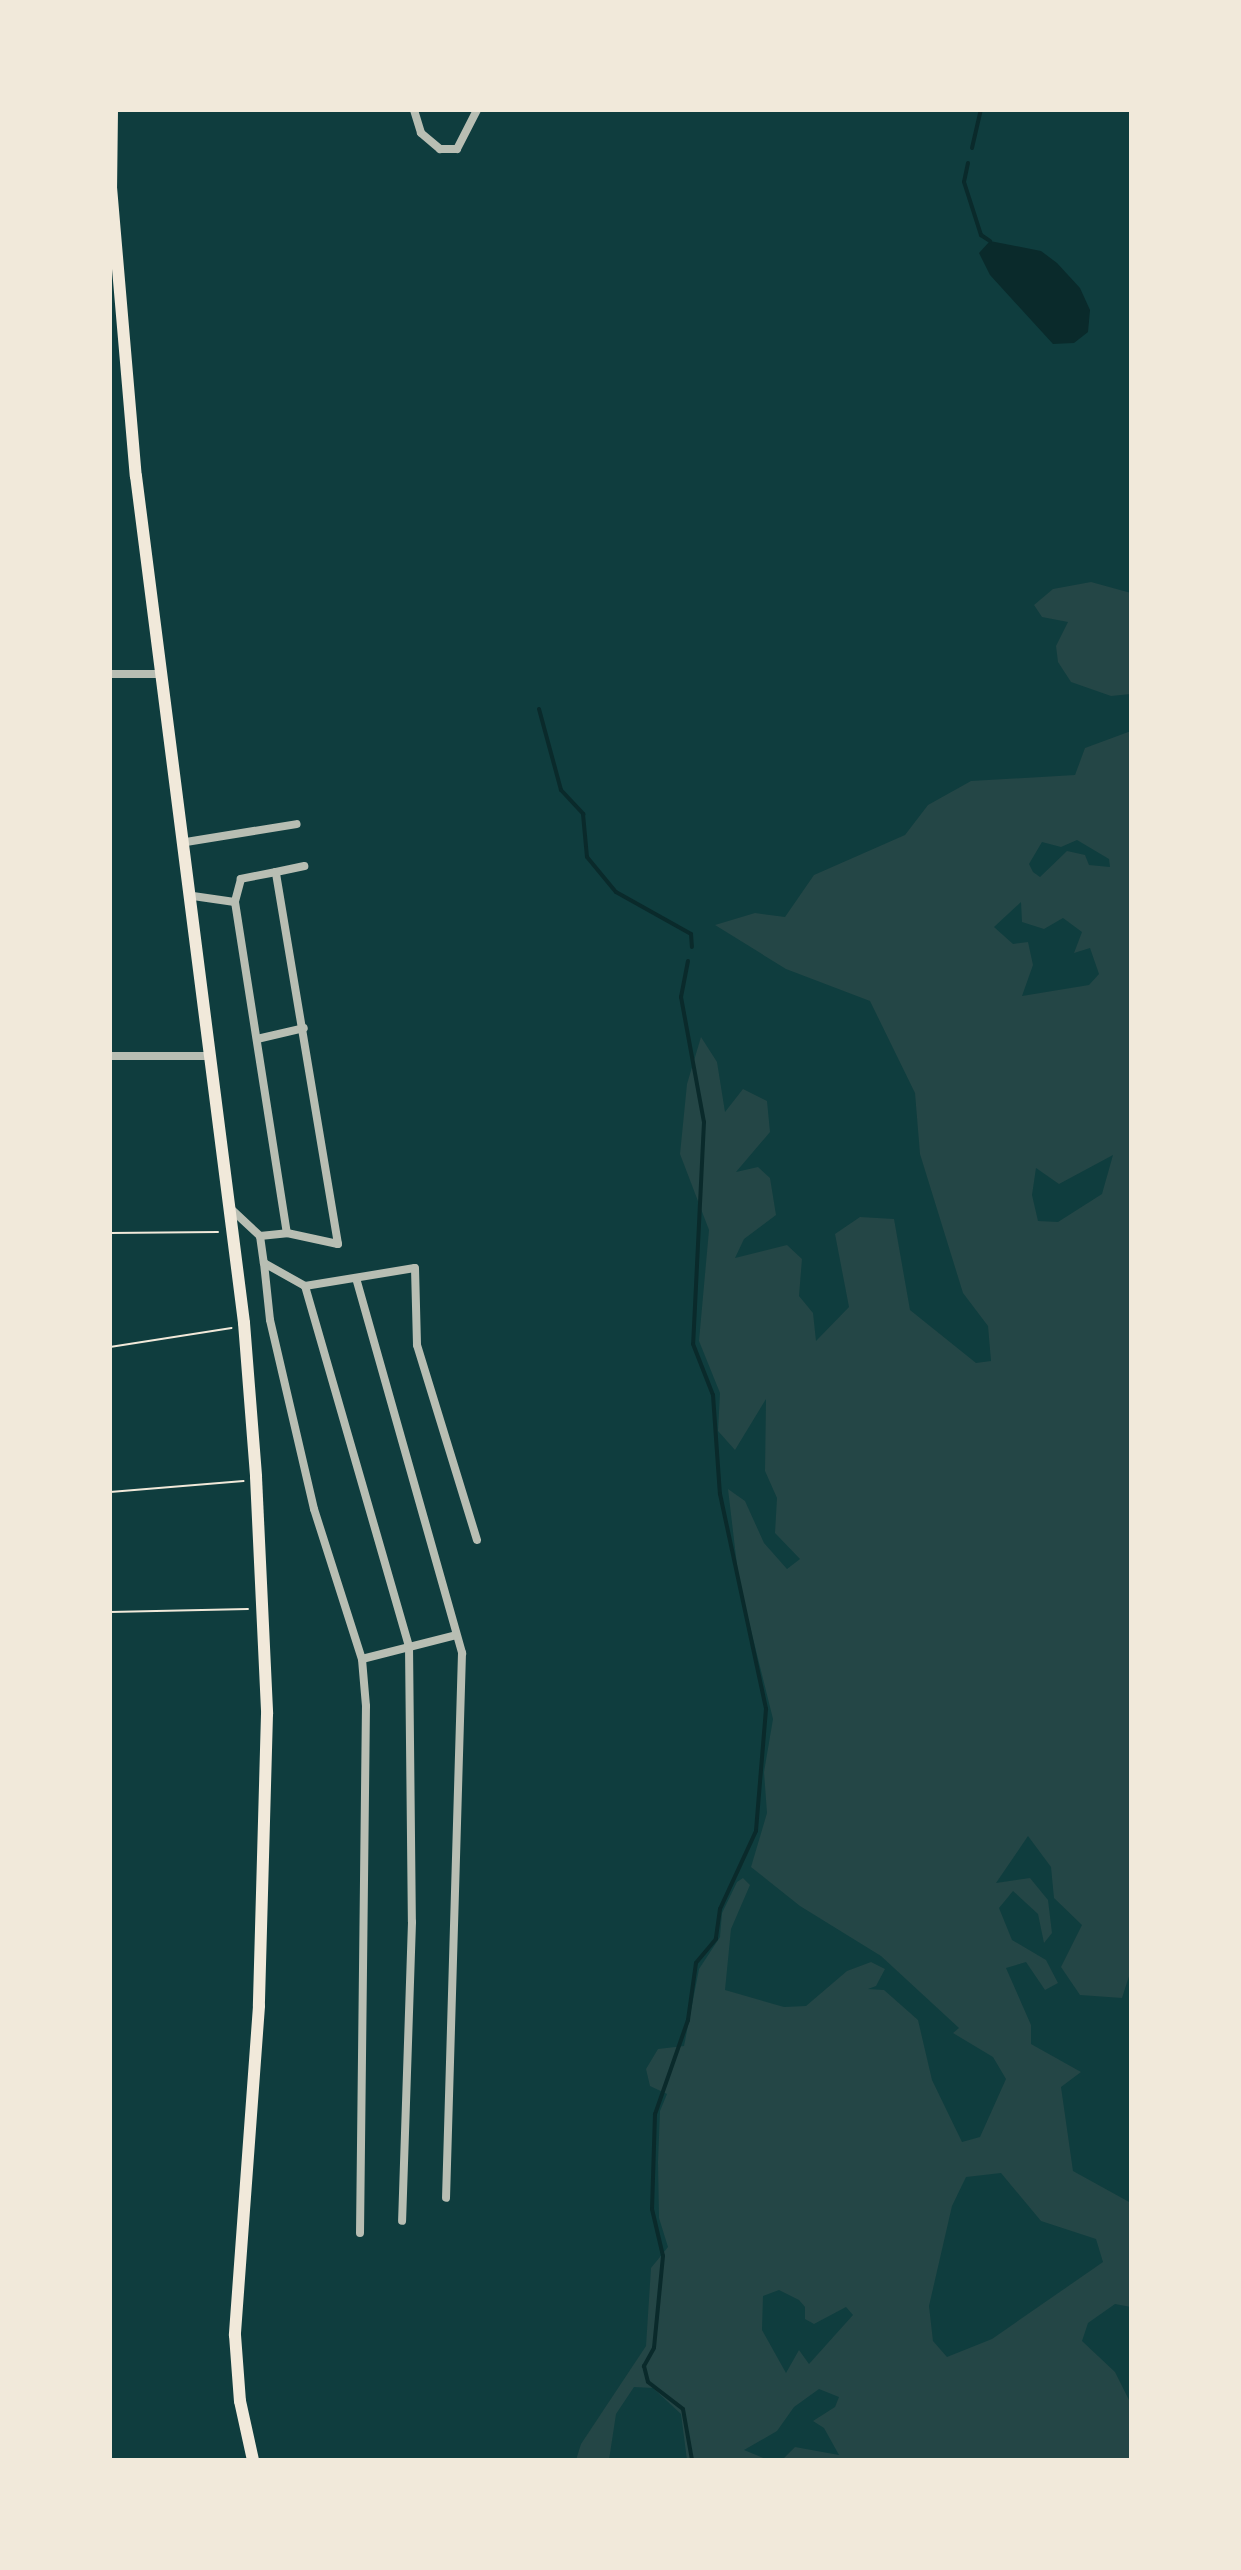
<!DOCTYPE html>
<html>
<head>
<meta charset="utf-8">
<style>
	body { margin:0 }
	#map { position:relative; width:1241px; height:2570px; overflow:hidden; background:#0f3d3e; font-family:"Exo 2",sans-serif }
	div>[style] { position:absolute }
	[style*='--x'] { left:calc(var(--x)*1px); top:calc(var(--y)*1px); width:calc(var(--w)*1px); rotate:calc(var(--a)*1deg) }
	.green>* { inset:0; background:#244646 }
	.water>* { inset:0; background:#0a2a2b }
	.stream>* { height:4px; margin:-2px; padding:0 2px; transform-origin:2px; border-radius:2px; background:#0a2a2b }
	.path>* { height:2px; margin:-1px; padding:0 1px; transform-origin:1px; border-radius:1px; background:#f1e9da }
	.minor>* { height:8px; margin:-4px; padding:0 4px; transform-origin:4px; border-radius:4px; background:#b8beb3 }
	.secondary>* { height:12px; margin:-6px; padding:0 6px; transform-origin:6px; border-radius:6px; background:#f1e9da }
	span { translate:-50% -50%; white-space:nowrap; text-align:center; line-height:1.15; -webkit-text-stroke:8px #f1e9da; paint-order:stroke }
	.frame { position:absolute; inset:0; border:112px solid #f1e9da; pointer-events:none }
</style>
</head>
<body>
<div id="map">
	<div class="green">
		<i style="clip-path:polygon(1091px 582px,1131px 593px,1131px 694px,1111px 696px,1071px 682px,1058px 662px,1056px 646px,1068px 622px,1042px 617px,1034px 605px,1053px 589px)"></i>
		<i style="clip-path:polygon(evenodd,1131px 731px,1131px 1970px,1122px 1998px,1080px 1995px,1061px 1967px,1082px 1925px,1054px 1898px,1051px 1867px,1028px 1836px,996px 1883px,1030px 1878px,1048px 1900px,1052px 1933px,1044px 1943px,1038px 1914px,1013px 1891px,999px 1908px,1012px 1940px,1046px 1960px,1058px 1983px,1045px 1990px,1026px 1962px,1006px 1968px,1031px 2025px,1031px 2044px,1081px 2072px,1061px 2087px,1073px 2171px,1131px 2203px,1131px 2307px,1115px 2304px,1088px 2323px,1082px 2341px,1115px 2372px,1131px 2404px,1131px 2460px,782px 2460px,795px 2447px,839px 2455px,824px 2428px,813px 2421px,835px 2407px,839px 2397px,819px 2389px,794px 2407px,777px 2431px,744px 2450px,768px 2460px,687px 2460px,681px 2414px,653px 2388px,634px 2387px,616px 2414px,609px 2460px,576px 2460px,581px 2444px,646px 2346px,651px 2268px,668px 2247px,659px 2218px,658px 2162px,660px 2111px,667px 2094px,650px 2086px,646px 2069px,658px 2049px,684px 2046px,699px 1969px,720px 1937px,722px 1913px,737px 1882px,743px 1878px,750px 1885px,731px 1929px,725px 1990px,784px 2007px,806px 2006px,847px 1971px,871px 1962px,885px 1969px,876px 1986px,868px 1989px,884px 1990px,918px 2020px,932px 2080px,962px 2142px,980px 2137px,1006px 2079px,993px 2057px,953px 2033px,959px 2028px,881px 1956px,800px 1906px,751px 1867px,767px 1813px,764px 1772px,773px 1719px,739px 1582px,728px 1489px,745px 1501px,764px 1543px,787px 1569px,800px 1559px,775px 1533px,777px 1498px,765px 1471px,766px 1399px,735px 1450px,718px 1431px,720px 1393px,699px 1341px,709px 1230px,680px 1154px,687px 1084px,701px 1037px,717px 1062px,725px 1112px,743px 1089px,767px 1101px,770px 1132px,736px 1172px,758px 1167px,770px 1178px,776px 1215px,744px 1239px,735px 1258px,787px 1245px,802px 1259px,799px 1296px,813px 1313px,816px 1341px,849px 1307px,835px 1234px,860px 1217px,894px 1219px,910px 1310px,976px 1363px,991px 1361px,988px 1326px,963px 1293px,920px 1154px,915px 1093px,870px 1001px,786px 969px,715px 925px,755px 913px,785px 917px,814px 875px,905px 835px,928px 805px,971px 781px,1075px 775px,1085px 748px,1131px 731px,1077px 840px,1109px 859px,1110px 867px,1089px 865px,1085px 855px,1067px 851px,1040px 877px,1033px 872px,1029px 864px,1042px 842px,1061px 847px,1077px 840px,1131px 731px,1021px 902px,1022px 922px,1044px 929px,1063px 918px,1082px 932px,1074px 953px,1090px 948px,1099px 974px,1089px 985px,1022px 996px,1033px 965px,1028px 942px,1013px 944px,994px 927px,1021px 902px,1131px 731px,1113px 1155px,1102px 1194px,1058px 1222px,1038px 1221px,1032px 1195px,1036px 1168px,1059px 1184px,1113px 1155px,1131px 731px,1001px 2173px,1041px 2221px,1096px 2239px,1103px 2262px,992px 2339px,947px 2357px,933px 2341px,929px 2306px,952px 2206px,966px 2177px,1001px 2173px,1131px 731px,779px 2290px,799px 2300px,805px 2307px,805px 2319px,814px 2324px,846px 2307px,853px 2315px,809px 2364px,799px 2350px,786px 2373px,762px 2330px,763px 2296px,779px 2290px)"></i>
	</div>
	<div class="water">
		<i style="clip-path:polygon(990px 241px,1041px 251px,1057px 263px,1080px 288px,1090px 310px,1088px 332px,1074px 343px,1053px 344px,990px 275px,979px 253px)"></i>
	</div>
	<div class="stream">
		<i style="--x:972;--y:148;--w:39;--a:-77"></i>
		<i style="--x:968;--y:163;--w:19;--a:102"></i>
		<i style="--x:964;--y:182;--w:56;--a:72.2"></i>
		<i style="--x:981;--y:235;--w:11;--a:34"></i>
		<i style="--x:539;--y:709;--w:84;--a:74.8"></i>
		<i style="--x:561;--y:790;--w:33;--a:47"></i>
		<i style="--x:583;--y:814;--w:43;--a:84.7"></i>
		<i style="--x:587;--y:857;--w:45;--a:50.4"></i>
		<i style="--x:616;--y:892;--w:86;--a:29.2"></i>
		<i style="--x:691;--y:934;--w:13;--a:86"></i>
		<i style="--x:688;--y:961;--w:37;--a:101"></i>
		<i style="--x:681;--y:997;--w:127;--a:79.6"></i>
		<i style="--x:704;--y:1122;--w:222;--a:92.8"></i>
		<i style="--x:693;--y:1344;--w:55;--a:68.6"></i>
		<i style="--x:713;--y:1395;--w:99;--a:86"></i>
		<i style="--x:720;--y:1494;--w:220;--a:77.9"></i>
		<i style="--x:766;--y:1709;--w:122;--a:94.7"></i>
		<i style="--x:756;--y:1831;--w:86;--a:114.8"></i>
		<i style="--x:720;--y:1909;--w:30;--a:98"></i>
		<i style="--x:716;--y:1939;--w:31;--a:130"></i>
		<i style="--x:696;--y:1963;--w:58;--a:98"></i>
		<i style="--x:688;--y:2020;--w:100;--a:109.3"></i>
		<i style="--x:655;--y:2114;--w:95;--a:91.8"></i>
		<i style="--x:652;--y:2209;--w:48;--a:76.8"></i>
		<i style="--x:663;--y:2256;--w:92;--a:95.6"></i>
		<i style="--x:654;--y:2348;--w:21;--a:119"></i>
		<i style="--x:644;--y:2366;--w:16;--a:76"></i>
		<i style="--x:648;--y:2382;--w:44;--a:37.6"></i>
		<i style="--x:683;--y:2409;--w:52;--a:80"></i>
	</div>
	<div class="path">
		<i style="--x:110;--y:1233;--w:108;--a:-0.5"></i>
		<i style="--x:110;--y:1347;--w:123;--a:-8.9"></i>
		<i style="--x:110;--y:1492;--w:134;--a:-4.7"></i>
		<i style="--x:110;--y:1612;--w:138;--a:-1.2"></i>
	</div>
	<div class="minor">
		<i style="--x:414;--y:110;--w:24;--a:73"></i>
		<i style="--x:421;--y:133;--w:25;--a:40"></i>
		<i style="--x:440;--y:149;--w:17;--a:0"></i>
		<i style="--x:457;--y:149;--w:44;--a:-62.9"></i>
		<i style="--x:110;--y:674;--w:51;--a:0"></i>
		<i style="--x:186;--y:842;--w:112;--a:-9.2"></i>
		<i style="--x:276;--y:872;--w:29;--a:-12"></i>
		<i style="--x:193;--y:896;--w:42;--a:8.1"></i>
		<i style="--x:257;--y:1039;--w:48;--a:-13.2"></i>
		<i style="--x:110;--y:1056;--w:101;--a:0"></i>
		<i style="--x:230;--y:1208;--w:41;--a:43"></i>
		<i style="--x:260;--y:1236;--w:27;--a:82"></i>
		<i style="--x:264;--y:1263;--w:47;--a:29.3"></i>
		<i style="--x:305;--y:1286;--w:111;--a:-9.3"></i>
		<i style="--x:415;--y:1268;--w:77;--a:88.5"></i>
		<i style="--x:417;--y:1345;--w:204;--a:72.9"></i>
		<i style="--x:260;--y:1236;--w:27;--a:-6"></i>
		<i style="--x:287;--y:1233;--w:52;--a:12.2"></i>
		<i style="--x:338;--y:1244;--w:377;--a:-99.5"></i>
		<i style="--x:276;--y:872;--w:36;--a:169"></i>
		<i style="--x:241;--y:879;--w:24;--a:105"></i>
		<i style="--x:235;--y:902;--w:335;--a:81.1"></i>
		<i style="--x:264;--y:1263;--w:57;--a:84"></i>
		<i style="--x:270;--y:1320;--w:194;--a:76.9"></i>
		<i style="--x:314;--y:1509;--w:157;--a:72.3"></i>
		<i style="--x:362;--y:1659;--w:97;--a:-14.3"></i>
		<i style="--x:356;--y:1278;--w:390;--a:74.2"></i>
		<i style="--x:462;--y:1653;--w:545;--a:91.68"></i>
		<i style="--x:305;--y:1286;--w:375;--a:73.9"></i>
		<i style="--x:409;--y:1646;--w:276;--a:89.4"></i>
		<i style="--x:412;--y:1922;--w:299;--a:91.9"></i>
		<i style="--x:360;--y:2233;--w:527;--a:-89.35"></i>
		<i style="--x:366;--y:1706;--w:47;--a:-94.9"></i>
	</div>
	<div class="secondary">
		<i style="--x:112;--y:110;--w:77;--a:90.7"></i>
		<i style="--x:111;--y:187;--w:290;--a:85.1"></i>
		<i style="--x:136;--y:476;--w:854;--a:82.73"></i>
		<i style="--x:244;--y:1323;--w:154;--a:85.5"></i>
		<i style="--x:256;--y:1477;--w:237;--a:87.3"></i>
		<i style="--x:267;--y:1714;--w:292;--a:91.6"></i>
		<i style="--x:259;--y:2006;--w:330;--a:94.2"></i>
		<i style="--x:235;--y:2335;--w:66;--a:85.7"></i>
		<i style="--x:240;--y:2401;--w:60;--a:77.6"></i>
	</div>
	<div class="frame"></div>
</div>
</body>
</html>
